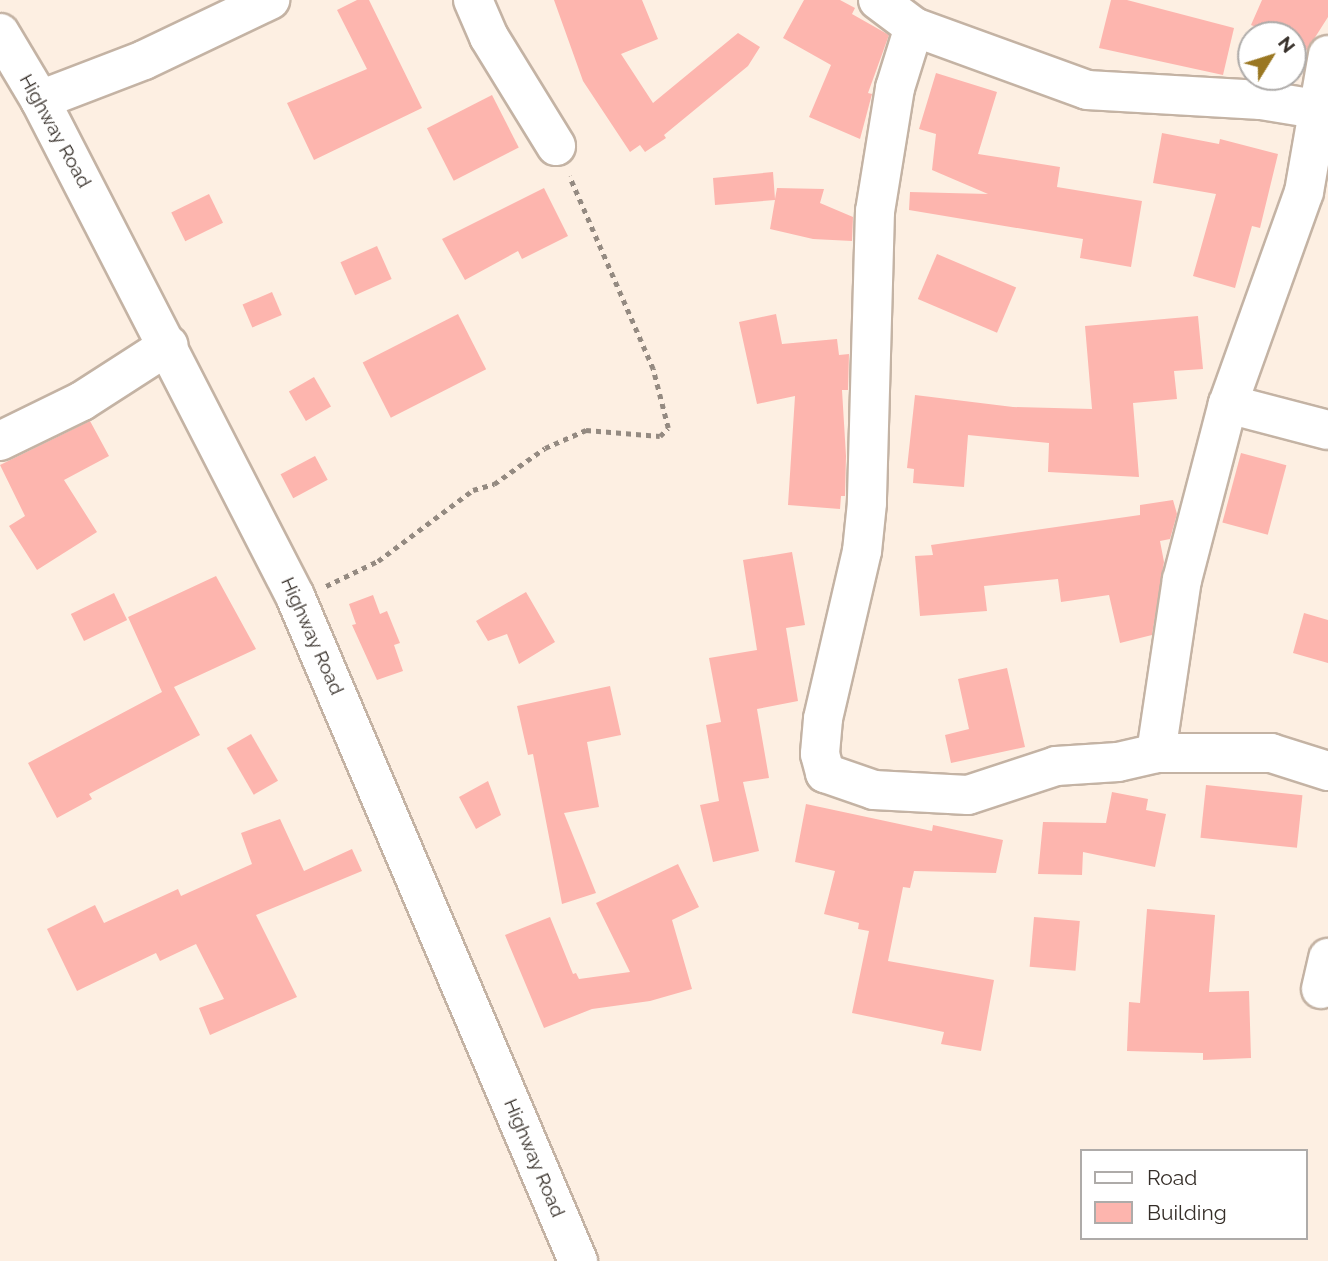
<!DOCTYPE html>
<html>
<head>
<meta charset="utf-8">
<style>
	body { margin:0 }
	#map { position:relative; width:1328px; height:1261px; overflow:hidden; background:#fdefe2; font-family:Raleway,sans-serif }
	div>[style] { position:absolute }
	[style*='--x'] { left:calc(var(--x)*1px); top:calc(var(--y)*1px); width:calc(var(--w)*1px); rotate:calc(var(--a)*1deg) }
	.building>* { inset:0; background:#fdb5ae; transform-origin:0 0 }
	.path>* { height:4.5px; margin-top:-2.25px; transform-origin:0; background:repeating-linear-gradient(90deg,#948a81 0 5px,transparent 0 10px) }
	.roads { filter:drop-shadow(2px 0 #c4b3a4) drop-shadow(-2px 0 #c4b3a4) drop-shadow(0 2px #c4b3a4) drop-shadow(0 -2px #c4b3a4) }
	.minor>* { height:38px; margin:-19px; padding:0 19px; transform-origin:19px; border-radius:19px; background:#fff }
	span { translate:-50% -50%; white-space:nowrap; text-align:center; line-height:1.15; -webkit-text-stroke:7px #fff; paint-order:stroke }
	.street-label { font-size:19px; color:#352e28 }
	.legend { position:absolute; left:1080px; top:1149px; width:228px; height:91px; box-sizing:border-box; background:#fff; border:2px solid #aeaba9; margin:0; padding:9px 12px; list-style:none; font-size:21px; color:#352e28 }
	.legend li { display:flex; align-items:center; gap:14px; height:35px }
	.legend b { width:35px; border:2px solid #aeaba9 }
	.north { position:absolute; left:1237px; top:21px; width:70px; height:70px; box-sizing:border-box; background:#fff; border:2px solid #aeaba9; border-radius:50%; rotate:52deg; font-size:19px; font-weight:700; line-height:28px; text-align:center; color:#352e28 }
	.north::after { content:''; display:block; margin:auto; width:24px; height:32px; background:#9a7722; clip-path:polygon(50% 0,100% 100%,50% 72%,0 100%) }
</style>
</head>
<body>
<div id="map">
	<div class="building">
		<i style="clip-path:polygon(357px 0,369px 0,422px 108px,314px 160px,287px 103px,367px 69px,337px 10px)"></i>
		<i style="clip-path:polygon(554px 0,642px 0,658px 39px,621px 54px,653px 103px,738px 33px,760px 47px,748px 66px,664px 135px,666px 138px,645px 152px,640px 145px,630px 152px,583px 81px)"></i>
		<i style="clip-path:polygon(804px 0,840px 0,855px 8px,852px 14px,889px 35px,868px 93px,872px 94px,860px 139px,809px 117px,831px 65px,783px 38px)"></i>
		<i style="clip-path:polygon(1111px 0,1127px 0,1234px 28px,1223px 75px,1099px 48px)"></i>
		<i style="clip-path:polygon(1262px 0,1328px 0,1328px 17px,1307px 50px,1293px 43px,1293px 35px,1273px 35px,1251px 25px)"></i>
		<i style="clip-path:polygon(936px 73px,997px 92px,978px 154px,1060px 167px,1057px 187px,1142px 201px,1131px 267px,1080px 258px,1083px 239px,909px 210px,910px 192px,988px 194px,932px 170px,936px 134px,919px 129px)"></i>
		<i style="left:492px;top:95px;width:59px;height:73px;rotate:63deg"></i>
		<i style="clip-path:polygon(1162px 133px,1219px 144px,1220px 139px,1278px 154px,1260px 228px,1252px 226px,1235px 288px,1193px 276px,1216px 194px,1153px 183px)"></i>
		<i style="clip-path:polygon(773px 172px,775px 199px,777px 188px,824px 189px,820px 203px,853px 217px,852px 241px,813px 239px,770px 229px,775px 200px,715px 205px,713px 178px)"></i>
		<i style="clip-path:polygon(544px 188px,568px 236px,522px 259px,518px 251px,465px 280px,442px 239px)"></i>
		<i style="left:209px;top:194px;width:32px;height:42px;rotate:64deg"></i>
		<i style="left:377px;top:246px;width:36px;height:40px;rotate:66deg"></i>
		<i style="left:937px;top:254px;width:86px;height:49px;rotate:23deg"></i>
		<i style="left:272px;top:292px;width:25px;height:32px;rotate:67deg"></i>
		<i style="left:458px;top:314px;width:62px;height:107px;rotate:63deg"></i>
		<i style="clip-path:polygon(776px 314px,782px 344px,837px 339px,839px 355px,849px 354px,848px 390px,842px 390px,846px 456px,845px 496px,841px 496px,840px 509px,788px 505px,795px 396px,757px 404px,739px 322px)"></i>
		<i style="clip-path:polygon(1198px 316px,1203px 369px,1174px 371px,1177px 399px,1133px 403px,1139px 477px,1048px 472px,1049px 443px,968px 435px,964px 487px,913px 483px,914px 469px,907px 468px,915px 395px,1013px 407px,1092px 409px,1085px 326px)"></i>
		<i style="left:314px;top:377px;width:34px;height:29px;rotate:60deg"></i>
		<i style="clip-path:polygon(90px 421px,109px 456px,64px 480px,97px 532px,37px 570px,9px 526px,25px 516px,0 465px)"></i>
		<i style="left:1241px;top:453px;width:47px;height:72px;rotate:15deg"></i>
		<i style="left:315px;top:456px;width:27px;height:39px;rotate:62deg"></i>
		<i style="clip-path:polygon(1173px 500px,1177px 514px,1170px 539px,1160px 541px,1164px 562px,1152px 635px,1120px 643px,1109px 595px,1061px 602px,1058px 579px,984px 586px,987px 611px,920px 616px,915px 556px,933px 555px,931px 545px,1140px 515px,1140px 505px)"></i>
		<i style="clip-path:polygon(792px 552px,805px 625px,786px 628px,798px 701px,757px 709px,769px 778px,743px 782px,759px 851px,713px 862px,700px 805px,719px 801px,706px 725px,721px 722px,709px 658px,757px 650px,743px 560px)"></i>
		<i style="clip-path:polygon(216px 576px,256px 649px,174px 687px,200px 735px,89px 794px,92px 799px,57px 818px,28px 763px,162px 692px,128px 617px)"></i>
		<i style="clip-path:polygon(526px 592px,555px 642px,519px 664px,507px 634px,488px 641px,476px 621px)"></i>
		<i style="left:114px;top:593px;width:30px;height:48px;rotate:64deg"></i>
		<i style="clip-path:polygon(373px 595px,380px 614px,387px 611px,400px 643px,394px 645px,403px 671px,377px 680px,352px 625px,356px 624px,349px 604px)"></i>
		<i style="clip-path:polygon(1304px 613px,1328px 620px,1328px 663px,1293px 653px)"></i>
		<i style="clip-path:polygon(1007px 668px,1025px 747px,951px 763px,945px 735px,969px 729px,958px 679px)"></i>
		<i style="clip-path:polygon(610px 686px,621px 735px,587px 742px,599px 807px,564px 813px,596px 893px,562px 904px,533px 754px,528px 755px,517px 706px)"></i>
		<i style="left:251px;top:734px;width:54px;height:28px;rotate:60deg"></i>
		<i style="clip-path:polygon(488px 781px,501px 815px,476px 829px,459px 797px)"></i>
		<i style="left:1206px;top:785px;width:97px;height:53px;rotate:6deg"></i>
		<i style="clip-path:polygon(1112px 792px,1148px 799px,1146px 810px,1166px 814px,1155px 867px,1083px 852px,1082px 875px,1038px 874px,1043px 822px,1106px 823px)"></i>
		<i style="clip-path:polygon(806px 804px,932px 831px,933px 825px,1003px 840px,996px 873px,914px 871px,910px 888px,903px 887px,888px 961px,994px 980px,981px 1051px,941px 1044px,944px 1032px,852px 1013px,869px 931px,858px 929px,859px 923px,824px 914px,835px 871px,795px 862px)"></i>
		<i style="clip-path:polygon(280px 819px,304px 871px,352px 849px,362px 871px,256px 915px,297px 997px,210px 1035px,199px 1008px,224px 999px,196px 944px,160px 961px,156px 953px,77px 991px,47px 929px,95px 905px,104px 923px,178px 889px,181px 896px,252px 864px,241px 833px)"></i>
		<i style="clip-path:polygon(678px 864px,699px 907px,672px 920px,692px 989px,650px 1001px,592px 1009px,544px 1028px,505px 935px,550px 917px,573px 974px,576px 973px,579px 979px,630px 972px,596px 903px)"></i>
		<i style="clip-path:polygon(1147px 909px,1215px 915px,1209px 992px,1249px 991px,1251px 1058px,1203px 1060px,1203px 1053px,1127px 1051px,1129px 1002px,1140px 1003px)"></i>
		<i style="left:1034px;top:917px;width:46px;height:50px;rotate:5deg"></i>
	</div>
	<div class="path">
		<i style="--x:326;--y:586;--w:58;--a:-25.7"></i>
		<i style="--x:378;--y:561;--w:119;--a:-36.8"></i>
		<i style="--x:473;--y:490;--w:22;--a:-16"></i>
		<i style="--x:494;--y:484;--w:62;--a:-35.2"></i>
		<i style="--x:545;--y:448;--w:45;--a:-23.7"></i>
		<i style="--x:586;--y:430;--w:74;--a:4.6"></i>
		<i style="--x:660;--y:436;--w:11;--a:-45"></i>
		<i style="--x:668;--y:428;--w:61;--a:-104.3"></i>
		<i style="--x:653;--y:369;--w:210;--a:-113.5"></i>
	</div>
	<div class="roads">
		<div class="minor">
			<i style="--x:473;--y:0;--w:40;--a:66.6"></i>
			<i style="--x:489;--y:37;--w:128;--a:58.4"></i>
			<i style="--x:878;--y:0;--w:45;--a:36.9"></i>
			<i style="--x:914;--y:27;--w:184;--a:20"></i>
			<i style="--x:1087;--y:90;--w:174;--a:3.3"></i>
			<i style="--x:1261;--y:100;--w:68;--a:9.3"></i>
			<i style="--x:914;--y:27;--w:64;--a:107.3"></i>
			<i style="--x:895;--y:88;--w:125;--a:99.2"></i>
			<i style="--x:875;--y:211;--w:292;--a:91.6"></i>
			<i style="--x:867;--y:503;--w:48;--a:95.9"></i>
			<i style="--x:862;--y:551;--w:172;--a:103.1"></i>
			<i style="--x:823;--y:719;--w:35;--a:95"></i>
			<i style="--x:820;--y:754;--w:20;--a:75"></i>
			<i style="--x:825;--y:773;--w:52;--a:19.1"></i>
			<i style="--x:874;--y:790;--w:94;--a:3"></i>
			<i style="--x:968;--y:795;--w:93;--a:-18.2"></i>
			<i style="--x:1056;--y:766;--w:62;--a:-3.7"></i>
			<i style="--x:1118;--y:762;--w:39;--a:-13"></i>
			<i style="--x:1156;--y:753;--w:115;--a:0"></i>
			<i style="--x:1271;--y:753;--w:60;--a:17.5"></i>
			<i style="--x:0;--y:33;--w:78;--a:59.2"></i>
			<i style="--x:40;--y:100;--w:558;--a:62.79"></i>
			<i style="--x:295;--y:596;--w:723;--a:66.95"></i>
			<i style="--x:40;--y:100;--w:111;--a:-21"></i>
			<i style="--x:144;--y:60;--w:140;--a:-25.5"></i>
			<i style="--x:1228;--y:404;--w:103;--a:14.6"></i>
			<i style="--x:0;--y:441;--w:91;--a:-26"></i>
			<i style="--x:82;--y:401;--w:103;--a:-32.8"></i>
			<i style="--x:1156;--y:753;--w:175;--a:-81.5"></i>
			<i style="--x:1182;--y:580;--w:182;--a:-75.4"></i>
			<i style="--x:1228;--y:404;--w:225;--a:-70.3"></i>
			<i style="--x:1304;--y:192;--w:139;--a:-80.1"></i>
			<i style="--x:1321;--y:989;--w:32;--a:-77"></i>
		</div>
	</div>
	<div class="street-label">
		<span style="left:55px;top:131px;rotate:61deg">Highway Road</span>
		<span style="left:312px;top:636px;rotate:66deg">Highway Road</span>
		<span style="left:534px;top:1158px;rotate:67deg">Highway Road</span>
	</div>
	<ul class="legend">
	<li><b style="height:9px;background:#fff"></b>Road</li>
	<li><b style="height:19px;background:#fdb5ae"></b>Building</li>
	</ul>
	<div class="north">N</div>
</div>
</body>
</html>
